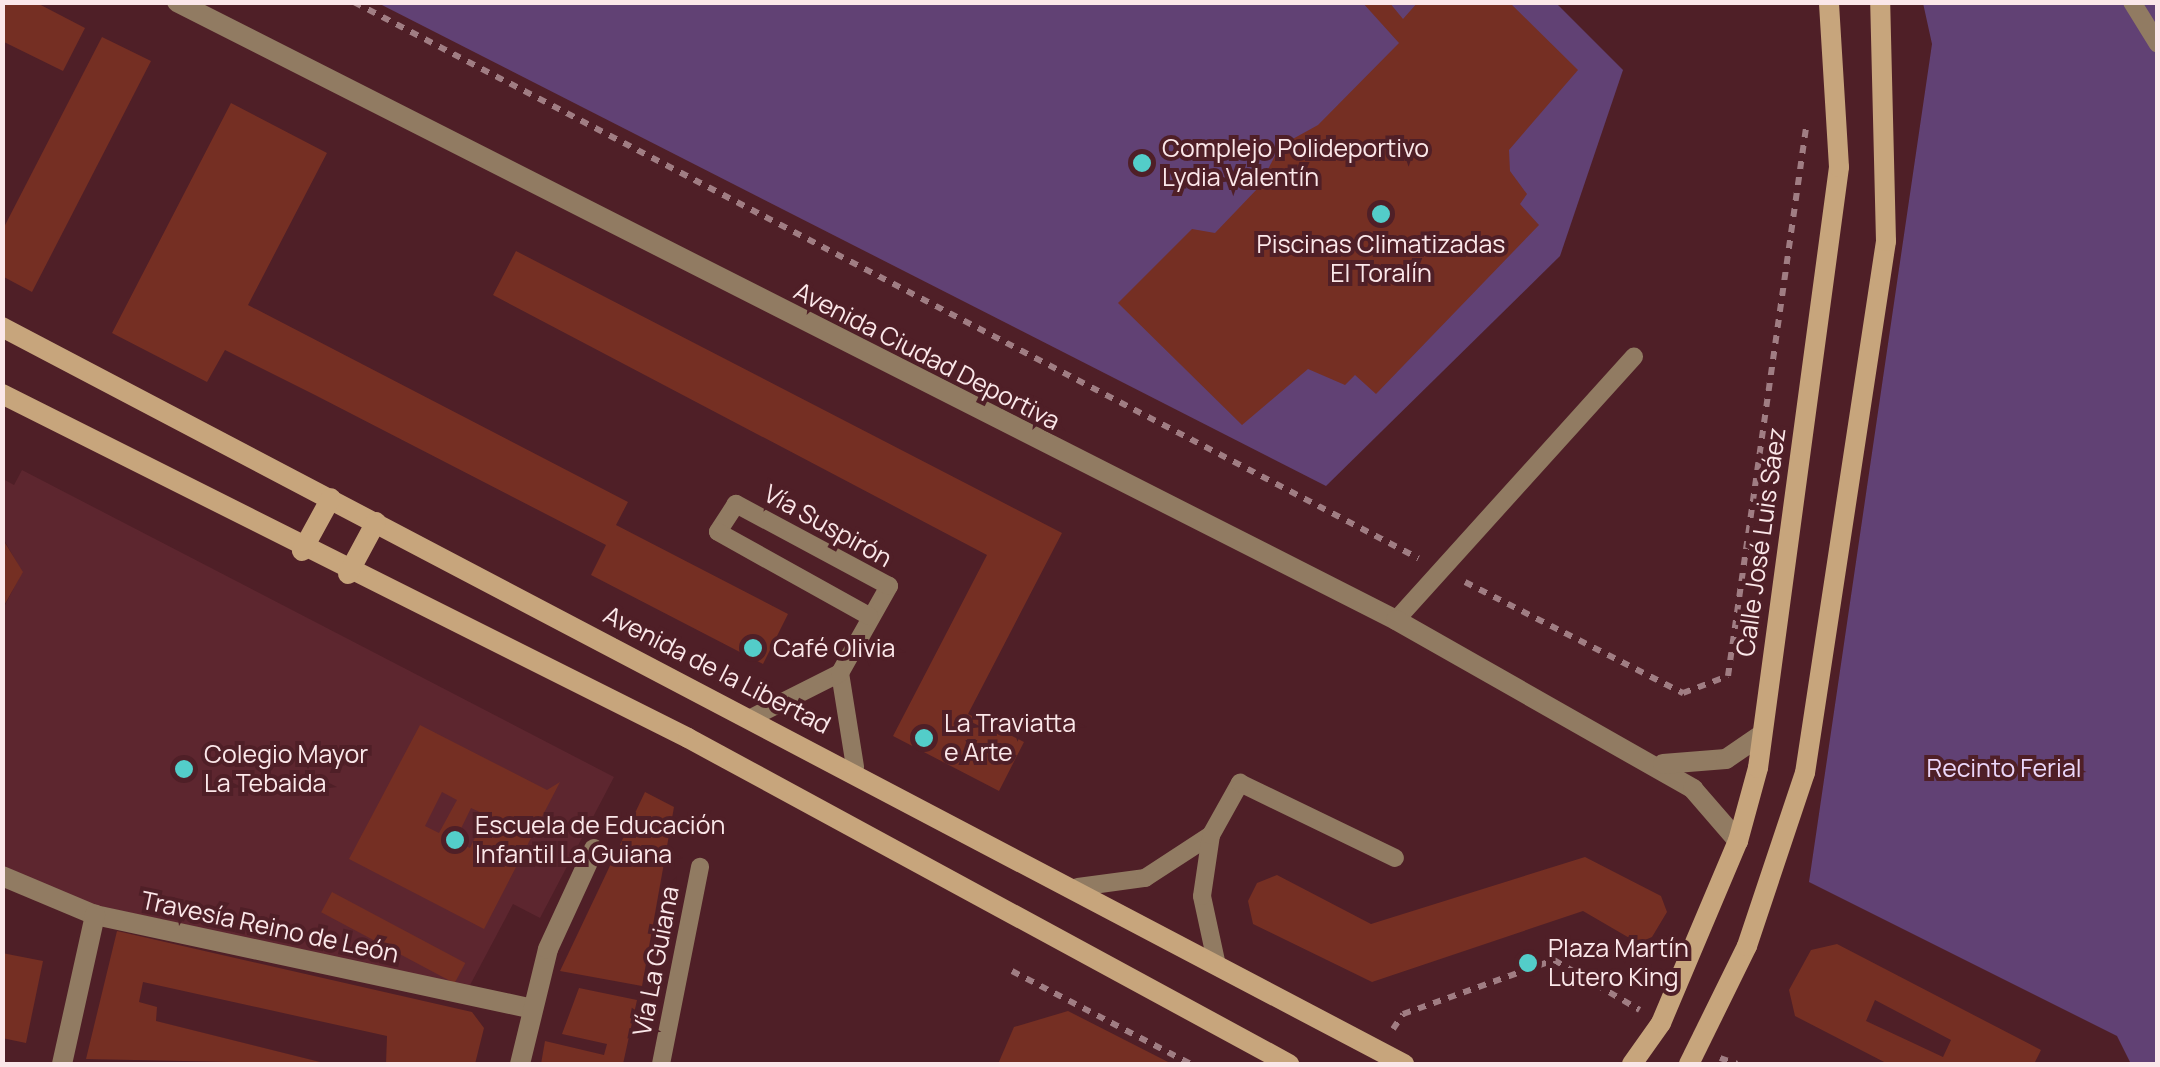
<!DOCTYPE html>
<html>
<head>
<meta charset="utf-8">
<style>
	body { margin:0 }
	#map { position:relative; width:2160px; height:1067px; overflow:hidden; background:#4f1f27; font-family:Manrope,sans-serif }
	div>[style] { position:absolute }
	[style*='--x'] { left:calc(var(--x)*1px); top:calc(var(--y)*1px); width:calc(var(--w)*1px); rotate:calc(var(--a)*1deg) }
	.built>* { inset:0; background:#5d262f }
	.green>* { inset:0; background:#614174 }
	.building>* { inset:0; background:#752f23; transform-origin:0 0 }
	.path>* { height:6px; margin-top:-3px; transform-origin:0; background:repeating-linear-gradient(90deg,#a07d83 0 8px,transparent 0 16px) }
	.lane>* { height:18px; margin:-9px; padding:0 9px; transform-origin:9px; border-radius:9px; background:#917b62 }
	.street>* { height:20px; margin:-10px; padding:0 10px; transform-origin:10px; border-radius:10px; background:#917b62 }
	.secondary>* { height:20px; margin:-10px; padding:0 10px; transform-origin:10px; border-radius:10px; background:#c7a57c }
	.dots>* { width:28px; height:28px; translate:-50% -50%; box-sizing:border-box; border:5px solid #4f1f27; border-radius:50% }
	span { translate:-50% -50%; white-space:nowrap; text-align:center; line-height:1.15; -webkit-text-stroke:8px #4f1f27; paint-order:stroke }
	.poi-label { font-size:25px; color:#fbe7e9 }
	.left { translate:0 -50%; text-align:left }
	.street-label { font-size:25px; color:#fbe7e9 }
	.park-label { font-size:25px; color:#ebd6f9 }
	.frame { position:absolute; inset:0; border:5px solid #fbe7e9; pointer-events:none }
</style>
</head>
<body>
<div id="map">
	<div class="built">
		<i style="clip-path:polygon(22px 470px,614px 777px,540px 918px,513px 904px,469px 987px,68px 899px,3px 865px,3px 609px,22px 572px,3px 538px,3px 479px,14px 485px)"></i>
	</div>
	<div class="green">
		<i style="clip-path:polygon(378px 3px,1556px 3px,1623px 70px,1560px 256px,1326px 486px)"></i>
		<i style="clip-path:polygon(1923px 3px,2157px 3px,2157px 1064px,2131px 1064px,2117px 1036px,1809px 882px,1932px 44px)"></i>
	</div>
	<div class="building">
		<i style="clip-path:polygon(2px 2px,35px 2px,85px 28px,63px 71px,2px 41px)"></i>
		<i style="clip-path:polygon(1362px 2px,1389px 2px,1403px 19px,1418px 2px,1509px 2px,1578px 70px,1509px 150px,1510px 171px,1527px 194px,1520px 204px,1539px 225px,1376px 394px,1355px 375px,1345px 385px,1308px 369px,1242px 425px,1118px 303px,1192px 229px,1215px 233px,1259px 187px,1280px 146px,1318px 125px,1399px 43px)"></i>
		<i style="clip-path:polygon(102px 37px,151px 61px,32px 292px,2px 276px,2px 231px)"></i>
		<i style="clip-path:polygon(231px 103px,327px 153px,248px 305px,628px 502px,616px 525px,788px 614px,763px 664px,591px 575px,606px 545px,315px 395px,225px 350px,207px 382px,112px 333px)"></i>
		<i style="clip-path:polygon(516px 251px,1062px 533px,968px 714px,1024px 742px,999px 791px,893px 736px,987px 555px,493px 295px)"></i>
		<i style="clip-path:polygon(2px 538px,23px 572px,2px 609px)"></i>
		<i style="clip-path:polygon(evenodd,420px 725px,547px 790px,560px 782px,484px 929px,349px 859px,420px 725px,442px 792px,457px 800px,439px 833px,425px 826px,442px 792px,420px 725px,471px 808px,486px 815px,470px 848px,455px 841px,471px 808px)"></i>
		<i style="clip-path:polygon(645px 792px,674px 807px,642px 986px,560px 971px)"></i>
		<i style="clip-path:polygon(1585px 857px,1661px 896px,1667px 912px,1652px 937px,1638px 943px,1583px 911px,1372px 982px,1253px 924px,1248px 901px,1257px 883px,1277px 875px,1371px 924px)"></i>
		<i style="left:332px;top:892px;width:151px;height:23px;rotate:28deg"></i>
		<i style="clip-path:polygon(117px 931px,472px 1012px,484px 1028px,475px 1064px,386px 1064px,387px 1036px,143px 982px,139px 1002px,157px 1007px,156px 1021px,328px 1064px,86px 1059px)"></i>
		<i style="clip-path:polygon(evenodd,1837px 944px,2041px 1050px,2034px 1064px,1888px 1064px,1795px 1016px,1789px 990px,1811px 950px,1837px 944px,1875px 1000px,1951px 1040px,1943px 1057px,1866px 1021px,1875px 1000px)"></i>
		<i style="clip-path:polygon(2px 953px,43px 961px,26px 1043px,2px 1038px)"></i>
		<i style="clip-path:polygon(579px 988px,637px 1000px,623px 1064px,541px 1064px,545px 1041px,604px 1055px,607px 1044px,562px 1034px)"></i>
		<i style="clip-path:polygon(1068px 1011px,1172px 1064px,998px 1064px,1014px 1027px)"></i>
	</div>
	<div class="path">
		<i style="--x:354;--y:2;--w:1201;--a:27.59"></i>
		<i style="--x:1465;--y:582;--w:245;--a:27"></i>
		<i style="--x:1683;--y:693;--w:48;--a:-20.7"></i>
		<i style="--x:1728;--y:676;--w:554;--a:-81.9"></i>
		<i style="--x:1012;--y:971;--w:202;--a:27.5"></i>
		<i style="--x:1393;--y:1029;--w:18;--a:-56"></i>
		<i style="--x:1403;--y:1014;--w:160;--a:-19.7"></i>
		<i style="--x:1554;--y:960;--w:99;--a:30.2"></i>
		<i style="--x:1720;--y:1058;--w:18;--a:19"></i>
	</div>
	<div class="lane">
		<i style="--x:2132;--y:2;--w:49;--a:58.2"></i>
		<i style="--x:1396;--y:620;--w:355;--a:-47.9"></i>
		<i style="--x:840;--y:673;--w:95;--a:80.9"></i>
		<i style="--x:753;--y:717;--w:97;--a:-26.8"></i>
		<i style="--x:840;--y:673;--w:100;--a:-60.6"></i>
		<i style="--x:889;--y:586;--w:174;--a:-151.8"></i>
		<i style="--x:736;--y:504;--w:33;--a:123"></i>
		<i style="--x:718;--y:532;--w:173;--a:29.1"></i>
		<i style="--x:1078;--y:887;--w:68;--a:-7.7"></i>
		<i style="--x:1145;--y:878;--w:79;--a:-33.1"></i>
		<i style="--x:1216;--y:961;--w:66;--a:-102.2"></i>
		<i style="--x:1202;--y:896;--w:62;--a:-81.6"></i>
		<i style="--x:1211;--y:835;--w:60;--a:-60.9"></i>
		<i style="--x:1240;--y:783;--w:172;--a:25.8"></i>
		<i style="--x:661;--y:1064;--w:201;--a:-78.8"></i>
	</div>
	<div class="street">
		<i style="--x:177;--y:2;--w:1367;--a:26.88"></i>
		<i style="--x:1396;--y:620;--w:342;--a:29.6"></i>
		<i style="--x:1693;--y:789;--w:69;--a:49.1"></i>
		<i style="--x:1663;--y:764;--w:63;--a:-4.5"></i>
		<i style="--x:1726;--y:759;--w:42;--a:-34.4"></i>
		<i style="--x:2;--y:876;--w:101;--a:22.8"></i>
		<i style="--x:95;--y:915;--w:447;--a:12.1"></i>
		<i style="--x:62;--y:1064;--w:153;--a:-77.5"></i>
		<i style="--x:520;--y:1064;--w:118;--a:-76.3"></i>
		<i style="--x:548;--y:949;--w:110;--a:-65.3"></i>
	</div>
	<div class="secondary">
		<i style="--x:2;--y:327;--w:1584;--a:27.73"></i>
		<i style="--x:2;--y:394;--w:767;--a:26.63"></i>
		<i style="--x:688;--y:738;--w:684;--a:28.48"></i>
		<i style="--x:302;--y:551;--w:60;--a:-61.3"></i>
		<i style="--x:348;--y:574;--w:59;--a:-61.7"></i>
		<i style="--x:1632;--y:1064;--w:50;--a:-54.7"></i>
		<i style="--x:1661;--y:1023;--w:198;--a:-67.1"></i>
		<i style="--x:1738;--y:841;--w:76;--a:-74.7"></i>
		<i style="--x:1758;--y:768;--w:606;--a:-82.32"></i>
		<i style="--x:1839;--y:167;--w:165;--a:-93.5"></i>
		<i style="--x:1689;--y:1064;--w:131;--a:-63.8"></i>
		<i style="--x:1747;--y:946;--w:182;--a:-71.5"></i>
		<i style="--x:1805;--y:773;--w:538;--a:-81.34"></i>
		<i style="--x:1886;--y:241;--w:239;--a:-91.4"></i>
	</div>
	<div class="dots">
		<i style="left:1142px;top:163px;background:#53cdc9"></i>
		<i style="left:1381px;top:214px;background:#53cdc9"></i>
		<i style="left:753px;top:648px;background:#53cdc9"></i>
		<i style="left:924px;top:738px;background:#53cdc9"></i>
		<i style="left:184px;top:769px;background:#53cdc9"></i>
		<i style="left:455px;top:840px;background:#53cdc9"></i>
		<i style="left:1528px;top:963px;background:#53cdc9"></i>
	</div>
	<div class="poi-label">
		<span class="left" style="left:1162px;top:163px">Complejo Polideportivo<br>Lydia Valentín</span>
		<span style="left:1381px;top:259px">Piscinas Climatizadas<br>El Toralín</span>
		<span class="left" style="left:773px;top:648px">Café Olivia</span>
		<span class="left" style="left:944px;top:738px">La Traviatta<br>e Arte</span>
		<span class="left" style="left:204px;top:769px">Colegio Mayor<br>La Tebaida</span>
		<span class="left" style="left:475px;top:840px">Escuela de Educación<br>Infantil La Guiana</span>
		<span class="left" style="left:1548px;top:963px">Plaza Martín<br>Lutero King</span>
	</div>
	<div class="street-label">
		<span style="left:927px;top:356px;rotate:27deg">Avenida Ciudad Deportiva</span>
		<span style="left:828px;top:526px;rotate:29deg">Vía Suspirón</span>
		<span style="left:1761px;top:542px;rotate:-82deg">Calle José Luis Sáez</span>
		<span style="left:717px;top:670px;rotate:27deg">Avenida de la Libertad</span>
		<span style="left:270px;top:927px;rotate:12deg">Travesía Reino de León</span>
		<span style="left:656px;top:961px;rotate:-79deg">Vía La Guiana</span>
	</div>
	<div class="park-label">
		<span style="left:2004px;top:768px">Recinto Ferial</span>
	</div>
	<div class="frame"></div>
</div>
</body>
</html>
